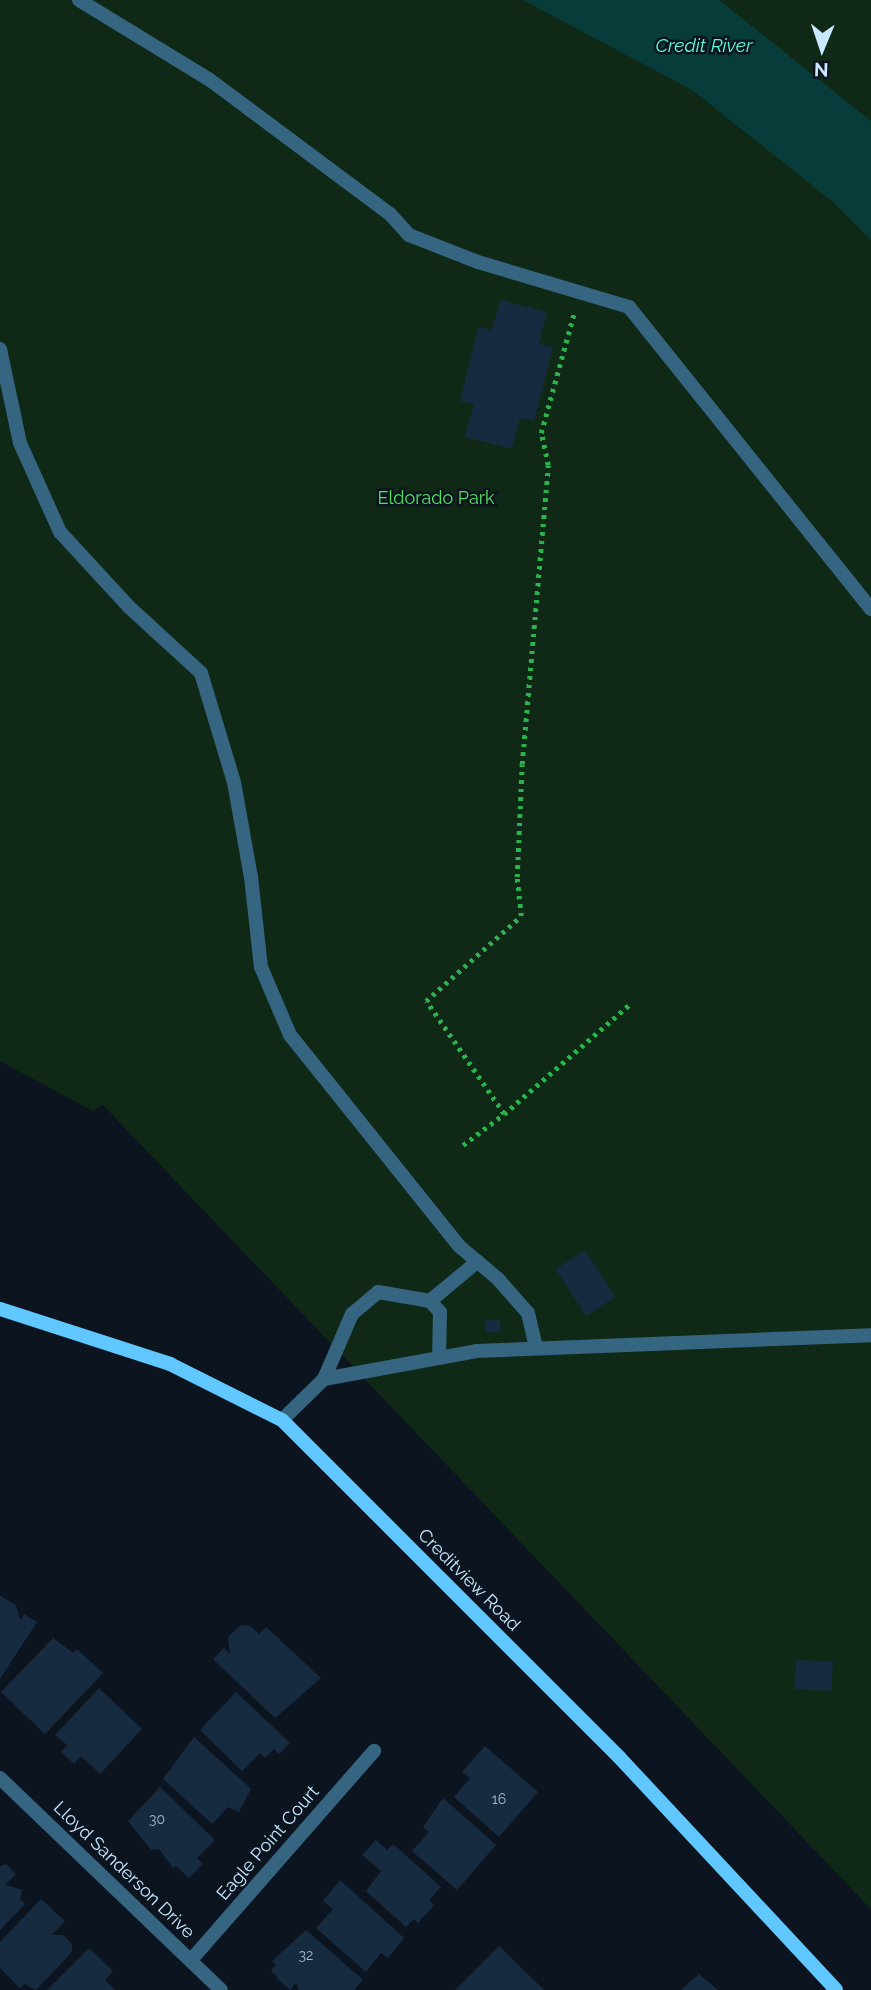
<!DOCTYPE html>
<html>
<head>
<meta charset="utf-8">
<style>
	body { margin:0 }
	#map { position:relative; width:871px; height:1990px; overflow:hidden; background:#0c151f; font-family:Raleway,sans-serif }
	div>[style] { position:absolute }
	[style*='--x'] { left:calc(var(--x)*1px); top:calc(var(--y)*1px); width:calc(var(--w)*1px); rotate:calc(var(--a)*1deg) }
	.green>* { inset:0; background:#0f2916 }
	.water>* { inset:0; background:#073c3a }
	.building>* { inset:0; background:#172b40; transform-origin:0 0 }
	.path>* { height:4.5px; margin-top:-2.25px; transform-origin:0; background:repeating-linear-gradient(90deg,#2ab34e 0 3.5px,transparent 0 8.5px) }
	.lane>* { height:14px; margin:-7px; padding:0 7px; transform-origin:7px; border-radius:7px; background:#356580 }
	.street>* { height:14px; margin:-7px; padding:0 7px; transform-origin:7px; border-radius:7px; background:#356580 }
	.secondary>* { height:14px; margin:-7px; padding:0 7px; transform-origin:7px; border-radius:7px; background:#61c8ff }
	span { translate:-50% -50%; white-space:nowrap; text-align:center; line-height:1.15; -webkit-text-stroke:5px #0c151f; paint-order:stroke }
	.number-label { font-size:14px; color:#9db9cf }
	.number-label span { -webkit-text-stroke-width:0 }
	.park-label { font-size:18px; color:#53e25d }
	.street-label { font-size:18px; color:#cae8ff }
	.water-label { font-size:19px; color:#58ffdb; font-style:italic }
	.north { position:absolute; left:787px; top:14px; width:70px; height:70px; -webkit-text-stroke:5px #0c151f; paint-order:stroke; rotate:182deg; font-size:19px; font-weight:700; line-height:28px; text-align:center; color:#cae8ff }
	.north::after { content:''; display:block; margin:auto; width:24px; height:32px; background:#cae8ff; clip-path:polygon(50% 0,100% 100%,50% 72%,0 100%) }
</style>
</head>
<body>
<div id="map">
	<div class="green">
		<i style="clip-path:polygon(0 0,871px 0,871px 1909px,103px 1105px,93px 1111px,0 1061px)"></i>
	</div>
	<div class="water">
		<i style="clip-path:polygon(523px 0,719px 0,871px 121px,871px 240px,832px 201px,692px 90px)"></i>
	</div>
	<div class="building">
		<i style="clip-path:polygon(500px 300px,547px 312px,539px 344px,553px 347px,534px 421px,520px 418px,512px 449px,465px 437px,474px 404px,460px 401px,478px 327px,492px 330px)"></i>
		<i style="left:585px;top:1250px;width:56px;height:35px;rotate:57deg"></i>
		<i style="left:500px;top:1319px;width:13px;height:15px;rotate:86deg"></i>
		<i style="clip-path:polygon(0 1596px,16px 1605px,20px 1620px,24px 1614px,37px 1622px,0 1679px)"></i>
		<i style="clip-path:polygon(241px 1625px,250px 1626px,259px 1634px,266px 1627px,321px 1678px,275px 1718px,213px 1659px,224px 1648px,230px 1654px,228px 1637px)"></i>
		<i style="clip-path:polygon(53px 1638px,73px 1653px,77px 1649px,103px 1673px,45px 1734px,1px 1692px)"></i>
		<i style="left:796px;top:1660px;width:37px;height:29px;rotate:3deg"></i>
		<i style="clip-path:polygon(99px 1688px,142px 1729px,100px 1774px,81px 1756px,74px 1764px,61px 1752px,67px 1745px,55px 1735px)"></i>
		<i style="clip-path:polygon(236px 1692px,290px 1743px,279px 1754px,274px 1749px,265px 1758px,260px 1753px,242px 1771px,200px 1730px)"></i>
		<i style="clip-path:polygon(194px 1737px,251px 1789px,239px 1812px,228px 1807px,212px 1824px,163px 1779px)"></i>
		<i style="clip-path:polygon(485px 1746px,538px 1792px,499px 1837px,454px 1797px,470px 1778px,462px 1772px)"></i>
		<i style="clip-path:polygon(160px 1787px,215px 1840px,197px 1858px,203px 1864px,189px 1878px,176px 1866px,173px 1868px,159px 1849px,151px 1850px,128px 1821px)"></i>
		<i style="clip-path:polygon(443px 1798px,496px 1845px,457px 1890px,412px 1851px,429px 1832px,423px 1827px)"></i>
		<i style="clip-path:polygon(376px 1840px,387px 1850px,393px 1844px,441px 1887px,429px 1900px,434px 1905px,418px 1923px,414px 1919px,406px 1927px,366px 1891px,381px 1871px,362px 1855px)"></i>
		<i style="clip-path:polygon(6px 1864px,16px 1874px,5px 1885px,22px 1890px,20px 1899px,25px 1904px,0 1930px,0 1866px)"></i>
		<i style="clip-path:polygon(340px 1880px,404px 1938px,388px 1958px,381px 1953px,366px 1972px,316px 1928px,333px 1909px,323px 1901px)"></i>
		<i style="clip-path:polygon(41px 1899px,65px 1921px,52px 1935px,63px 1935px,72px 1944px,72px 1952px,36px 1990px,25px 1984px,20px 1988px,0 1968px,0 1942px)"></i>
		<i style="clip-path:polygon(306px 1930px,363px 1980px,354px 1990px,299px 1990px,296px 1983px,290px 1990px,278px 1979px,271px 1970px,276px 1965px,272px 1961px)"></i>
		<i style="clip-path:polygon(499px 1946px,544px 1990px,455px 1990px)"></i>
		<i style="clip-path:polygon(89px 1948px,113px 1971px,105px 1980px,115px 1990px,47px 1990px)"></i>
		<i style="clip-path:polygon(699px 1974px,718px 1990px,681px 1990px)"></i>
	</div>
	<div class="path">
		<i style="--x:504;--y:1114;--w:166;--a:-41.1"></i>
		<i style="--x:463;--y:1145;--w:51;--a:-37.1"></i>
		<i style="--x:504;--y:1114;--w:137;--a:-124.6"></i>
		<i style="--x:426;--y:1001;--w:127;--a:-41.8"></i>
		<i style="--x:521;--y:916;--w:39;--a:-96"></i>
		<i style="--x:517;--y:877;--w:113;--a:-87.5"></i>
		<i style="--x:522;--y:764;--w:300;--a:-85"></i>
		<i style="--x:548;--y:465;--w:33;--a:-102"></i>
		<i style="--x:541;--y:433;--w:124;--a:-74.6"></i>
	</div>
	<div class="lane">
		<i style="--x:79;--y:0;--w:153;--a:31.4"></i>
		<i style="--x:210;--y:80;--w:224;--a:36.7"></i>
		<i style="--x:390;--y:214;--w:28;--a:48"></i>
		<i style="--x:409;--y:235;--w:74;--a:21.4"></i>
		<i style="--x:478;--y:262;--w:158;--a:16.6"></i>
		<i style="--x:629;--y:307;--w:387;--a:51.3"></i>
		<i style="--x:0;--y:349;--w:96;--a:78"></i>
		<i style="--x:20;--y:443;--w:98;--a:65.8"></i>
		<i style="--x:60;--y:532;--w:100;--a:47.4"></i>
		<i style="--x:128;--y:606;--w:99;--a:42.5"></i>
		<i style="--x:201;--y:673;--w:114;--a:73.2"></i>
		<i style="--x:234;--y:782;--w:97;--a:79.9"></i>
		<i style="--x:251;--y:877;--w:91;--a:83.7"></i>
		<i style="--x:261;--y:967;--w:74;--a:66.9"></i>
		<i style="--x:290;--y:1035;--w:270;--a:51.3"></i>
		<i style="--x:459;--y:1246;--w:51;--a:40.2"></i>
		<i style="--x:498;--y:1279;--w:45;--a:48.6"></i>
		<i style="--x:528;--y:1313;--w:36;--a:77"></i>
		<i style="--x:430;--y:1301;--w:62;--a:-39.8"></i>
		<i style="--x:324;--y:1379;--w:71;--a:-66.7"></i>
		<i style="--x:352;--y:1314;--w:34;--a:-40"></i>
		<i style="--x:378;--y:1292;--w:53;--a:9.8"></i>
		<i style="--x:430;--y:1301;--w:15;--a:48"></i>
		<i style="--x:440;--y:1312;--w:46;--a:91.2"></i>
	</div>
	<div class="street">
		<i style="--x:282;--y:1420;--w:59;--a:-44.3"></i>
		<i style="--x:324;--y:1379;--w:155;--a:-10.4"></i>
		<i style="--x:476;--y:1351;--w:395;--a:-2.3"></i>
		<i style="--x:0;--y:1778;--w:306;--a:43.8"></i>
		<i style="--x:191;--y:1960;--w:278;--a:-48.8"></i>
	</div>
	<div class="secondary">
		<i style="--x:0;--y:1309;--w:179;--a:17.9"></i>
		<i style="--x:170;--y:1364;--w:125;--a:26.6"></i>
		<i style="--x:282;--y:1420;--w:477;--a:45"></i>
		<i style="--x:619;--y:1757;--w:318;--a:47"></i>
	</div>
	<div class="number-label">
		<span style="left:499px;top:1799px">16</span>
		<span style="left:157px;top:1819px">30</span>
		<span style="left:306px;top:1955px">32</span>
	</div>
	<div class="park-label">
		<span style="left:436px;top:498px">Eldorado Park</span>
	</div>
	<div class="street-label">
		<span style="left:469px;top:1580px;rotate:45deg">Creditview Road</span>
		<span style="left:268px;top:1843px;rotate:-49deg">Eagle Point Court</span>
		<span style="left:124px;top:1870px;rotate:44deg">Lloyd Sanderson Drive</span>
	</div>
	<div class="water-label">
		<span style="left:704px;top:46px">Credit River</span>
	</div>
	<div class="north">N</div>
</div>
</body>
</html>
